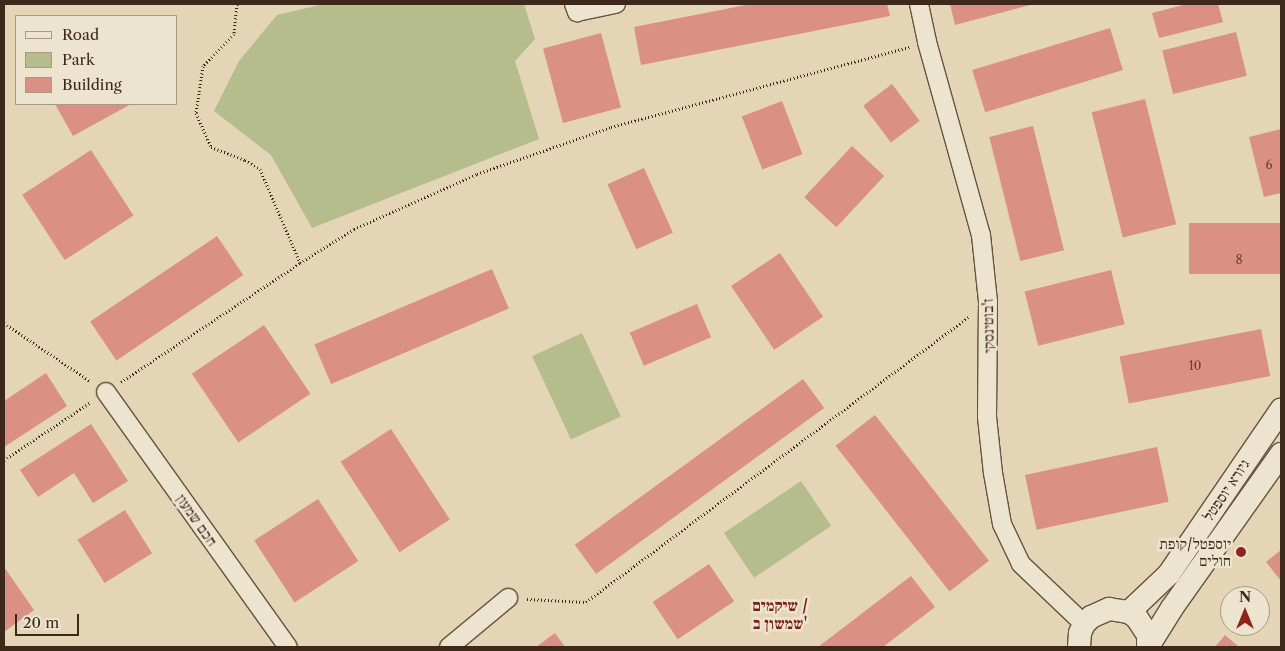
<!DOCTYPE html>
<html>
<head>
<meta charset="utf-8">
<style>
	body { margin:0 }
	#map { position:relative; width:1285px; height:651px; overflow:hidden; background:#e3d5b5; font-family:"Libre Caslon Text","Frank Ruhl Libre",serif }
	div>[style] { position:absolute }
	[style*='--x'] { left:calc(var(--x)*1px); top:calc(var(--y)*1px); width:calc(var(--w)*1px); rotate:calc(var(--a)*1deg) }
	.green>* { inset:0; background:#b5bd8c; transform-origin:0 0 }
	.building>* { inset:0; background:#da9085; transform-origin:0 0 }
	.path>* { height:3px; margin-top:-1.5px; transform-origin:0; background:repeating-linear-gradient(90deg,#3e2819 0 1px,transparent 0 3.5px) }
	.roads { filter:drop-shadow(1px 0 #675340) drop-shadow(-1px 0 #675340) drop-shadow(0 1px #675340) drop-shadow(0 -1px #675340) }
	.minor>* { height:18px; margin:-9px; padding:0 9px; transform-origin:9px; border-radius:9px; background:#ede4cf }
	.tertiary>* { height:22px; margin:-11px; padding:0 11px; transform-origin:11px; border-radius:11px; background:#ede4cf }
	.dots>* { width:14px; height:14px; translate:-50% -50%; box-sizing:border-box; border:2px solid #ede4cf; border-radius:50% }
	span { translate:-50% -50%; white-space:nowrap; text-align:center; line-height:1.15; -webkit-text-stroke:5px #ede4cf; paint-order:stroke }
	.number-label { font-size:12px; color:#654234 }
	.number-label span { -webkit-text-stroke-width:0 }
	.street-label { font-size:15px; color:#3e2819 }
	.poi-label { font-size:15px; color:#3e2819 }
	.right { translate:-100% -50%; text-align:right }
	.neighbourhood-label { font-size:16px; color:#7a1f14; font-weight:700 }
	.frame { position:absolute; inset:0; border:5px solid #3e2819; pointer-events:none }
	.legend { position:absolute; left:15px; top:15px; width:162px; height:90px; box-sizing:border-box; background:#ede4cf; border:1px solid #a79986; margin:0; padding:6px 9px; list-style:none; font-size:15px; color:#3e2819 }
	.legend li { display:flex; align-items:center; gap:10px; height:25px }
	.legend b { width:25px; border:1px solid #a79986 }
	.north { position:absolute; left:1220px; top:586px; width:50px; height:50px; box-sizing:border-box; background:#ede4cf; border:1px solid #a79986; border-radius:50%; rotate:0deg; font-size:14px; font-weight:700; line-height:20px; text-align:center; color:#3e2819 }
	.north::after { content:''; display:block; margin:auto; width:18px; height:22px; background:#8f2418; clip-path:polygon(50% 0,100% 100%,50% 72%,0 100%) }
	.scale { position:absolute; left:15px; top:614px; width:64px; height:22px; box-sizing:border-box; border:2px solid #3e2819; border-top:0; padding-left:6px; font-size:15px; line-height:18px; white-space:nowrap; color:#3e2819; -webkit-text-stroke:4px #ede4cf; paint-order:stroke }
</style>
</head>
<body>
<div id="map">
	<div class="green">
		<i style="clip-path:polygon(324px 4px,524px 4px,535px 39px,515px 61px,539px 139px,312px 228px,271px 155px,214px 111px,239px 61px,277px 15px)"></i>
		<i style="left:582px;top:333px;width:92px;height:55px;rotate:65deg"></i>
		<i style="left:801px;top:481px;width:54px;height:93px;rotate:56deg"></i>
	</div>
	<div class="building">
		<i style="clip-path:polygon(751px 4px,887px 4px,890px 16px,641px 65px,634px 27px)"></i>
		<i style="clip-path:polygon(950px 4px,1034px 4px,955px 25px)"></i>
		<i style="clip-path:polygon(1187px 4px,1218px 4px,1223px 22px,1159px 38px,1152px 13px)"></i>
		<i style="left:1110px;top:28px;width:44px;height:144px;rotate:73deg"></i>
		<i style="left:1236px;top:32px;width:45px;height:76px;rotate:76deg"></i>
		<i style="left:601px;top:33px;width:77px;height:60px;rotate:75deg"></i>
		<i style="left:892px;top:84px;width:46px;height:36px;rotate:53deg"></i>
		<i style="left:1145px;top:99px;width:129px;height:55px;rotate:76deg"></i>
		<i style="left:782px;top:101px;width:57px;height:43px;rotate:69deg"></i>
		<i style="clip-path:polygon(55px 104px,131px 104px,73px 136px)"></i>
		<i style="left:1033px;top:126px;width:128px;height:45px;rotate:76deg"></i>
		<i style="clip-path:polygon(1281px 129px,1281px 193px,1264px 197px,1249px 137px)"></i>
		<i style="left:852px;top:146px;width:44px;height:70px;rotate:43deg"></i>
		<i style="left:91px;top:150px;width:78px;height:82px;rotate:57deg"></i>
		<i style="left:644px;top:168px;width:71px;height:40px;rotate:66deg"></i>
		<i style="left:1281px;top:223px;width:51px;height:92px;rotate:90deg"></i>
		<i style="left:217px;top:236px;width:47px;height:153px;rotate:56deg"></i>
		<i style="left:780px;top:253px;width:77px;height:59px;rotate:56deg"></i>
		<i style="left:492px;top:269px;width:43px;height:193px;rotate:67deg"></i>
		<i style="left:1111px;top:270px;width:56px;height:89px;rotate:76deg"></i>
		<i style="left:697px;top:304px;width:36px;height:73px;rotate:67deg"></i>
		<i style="left:264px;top:325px;width:83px;height:87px;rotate:56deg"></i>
		<i style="left:1261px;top:329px;width:48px;height:144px;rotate:79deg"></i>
		<i style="clip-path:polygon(46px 373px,67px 406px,4px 447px,4px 401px)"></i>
		<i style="left:803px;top:379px;width:36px;height:282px;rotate:54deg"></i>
		<i style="left:875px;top:415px;width:185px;height:50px;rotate:52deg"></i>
		<i style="clip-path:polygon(91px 424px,128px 481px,93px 503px,74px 473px,38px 497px,20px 470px)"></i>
		<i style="left:391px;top:429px;width:108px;height:60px;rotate:57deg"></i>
		<i style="left:1157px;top:447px;width:56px;height:135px;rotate:78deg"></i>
		<i style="left:318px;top:499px;width:74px;height:76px;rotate:57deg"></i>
		<i style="left:125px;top:510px;width:51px;height:56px;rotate:58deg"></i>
		<i style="clip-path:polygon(1281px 550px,1281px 581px,1266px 562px)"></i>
		<i style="left:709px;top:564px;width:45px;height:68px;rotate:56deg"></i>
		<i style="clip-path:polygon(4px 567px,34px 610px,4px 632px)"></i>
		<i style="clip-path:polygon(911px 576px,935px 607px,883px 647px,818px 647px)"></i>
		<i style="clip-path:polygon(555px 633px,565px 647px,536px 647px)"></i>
		<i style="clip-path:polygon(1225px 635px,1239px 647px,1215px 647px)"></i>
	</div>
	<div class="path">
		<i style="--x:237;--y:4;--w:30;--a:96"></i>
		<i style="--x:234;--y:34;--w:45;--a:134.1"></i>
		<i style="--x:203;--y:66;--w:48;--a:98.5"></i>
		<i style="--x:196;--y:113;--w:37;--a:66"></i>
		<i style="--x:211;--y:147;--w:36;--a:21"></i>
		<i style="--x:245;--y:160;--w:17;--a:31"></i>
		<i style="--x:260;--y:169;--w:102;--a:66.9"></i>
		<i style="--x:4;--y:323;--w:104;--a:34"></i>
		<i style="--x:121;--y:382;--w:215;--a:-33.6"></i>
		<i style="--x:300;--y:263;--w:64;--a:-32.2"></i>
		<i style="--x:354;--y:229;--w:135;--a:-24.1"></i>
		<i style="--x:477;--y:174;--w:142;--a:-19.3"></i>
		<i style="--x:611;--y:127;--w:309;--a:-15"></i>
		<i style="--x:4;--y:460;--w:105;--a:-33.7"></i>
		<i style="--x:527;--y:599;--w:59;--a:2.9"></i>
		<i style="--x:586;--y:602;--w:477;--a:-36.7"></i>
	</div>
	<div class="roads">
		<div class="minor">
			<i style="--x:574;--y:4;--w:9;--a:69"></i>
			<i style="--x:577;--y:12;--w:40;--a:-12"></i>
			<i style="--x:919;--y:4;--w:39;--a:78"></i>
			<i style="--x:927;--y:42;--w:200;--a:74.4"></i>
			<i style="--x:981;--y:235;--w:67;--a:84"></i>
			<i style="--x:988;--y:302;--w:115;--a:90.5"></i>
			<i style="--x:987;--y:417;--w:56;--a:83.9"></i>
			<i style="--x:993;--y:473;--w:52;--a:80"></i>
			<i style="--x:1002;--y:524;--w:44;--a:64.6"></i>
			<i style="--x:1021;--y:564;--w:87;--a:43.6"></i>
			<i style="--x:106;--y:392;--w:313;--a:54.5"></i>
			<i style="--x:449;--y:647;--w:77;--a:-39.7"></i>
		</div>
		<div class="tertiary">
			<i style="--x:1129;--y:612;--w:55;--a:-43.5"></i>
			<i style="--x:1169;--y:574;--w:199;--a:-55.7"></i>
			<i style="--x:1149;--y:645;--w:44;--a:-58.1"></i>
			<i style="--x:1172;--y:608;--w:189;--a:-54.7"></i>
			<i style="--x:1079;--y:647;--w:14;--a:-86"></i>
			<i style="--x:1080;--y:633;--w:10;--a:-66"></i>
			<i style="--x:1084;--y:624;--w:10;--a:-45"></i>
			<i style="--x:1091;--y:617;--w:20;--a:-24"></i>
			<i style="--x:1109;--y:609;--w:20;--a:9"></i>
			<i style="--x:1129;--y:612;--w:10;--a:37"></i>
			<i style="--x:1137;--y:618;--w:20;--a:57"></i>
			<i style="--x:1148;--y:635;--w:12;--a:90"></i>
		</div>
	</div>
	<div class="dots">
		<i style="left:1241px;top:552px;background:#8f2418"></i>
	</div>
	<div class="number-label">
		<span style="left:1269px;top:165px">6</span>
		<span style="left:1239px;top:260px">8</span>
		<span style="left:1195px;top:366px">10</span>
	</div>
	<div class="street-label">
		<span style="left:988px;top:326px;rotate:-91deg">ז'בוטינסקי</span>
		<span style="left:1226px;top:490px;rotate:-56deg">גיורא יוספטל</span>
		<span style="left:197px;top:520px;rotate:55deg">חכם שמעון</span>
	</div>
	<div class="poi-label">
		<span class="right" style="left:1231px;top:552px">יוספטל/קופת<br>חולים</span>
	</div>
	<div class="neighbourhood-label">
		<span style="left:780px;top:614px">שיקמים /<br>שמשון ב'</span>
	</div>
	<div class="frame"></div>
	<ul class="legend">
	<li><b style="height:6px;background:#ede4cf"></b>Road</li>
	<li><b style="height:14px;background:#b5bd8c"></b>Park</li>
	<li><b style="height:14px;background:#da9085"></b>Building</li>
	</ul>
	<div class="north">N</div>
	<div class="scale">20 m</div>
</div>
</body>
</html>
